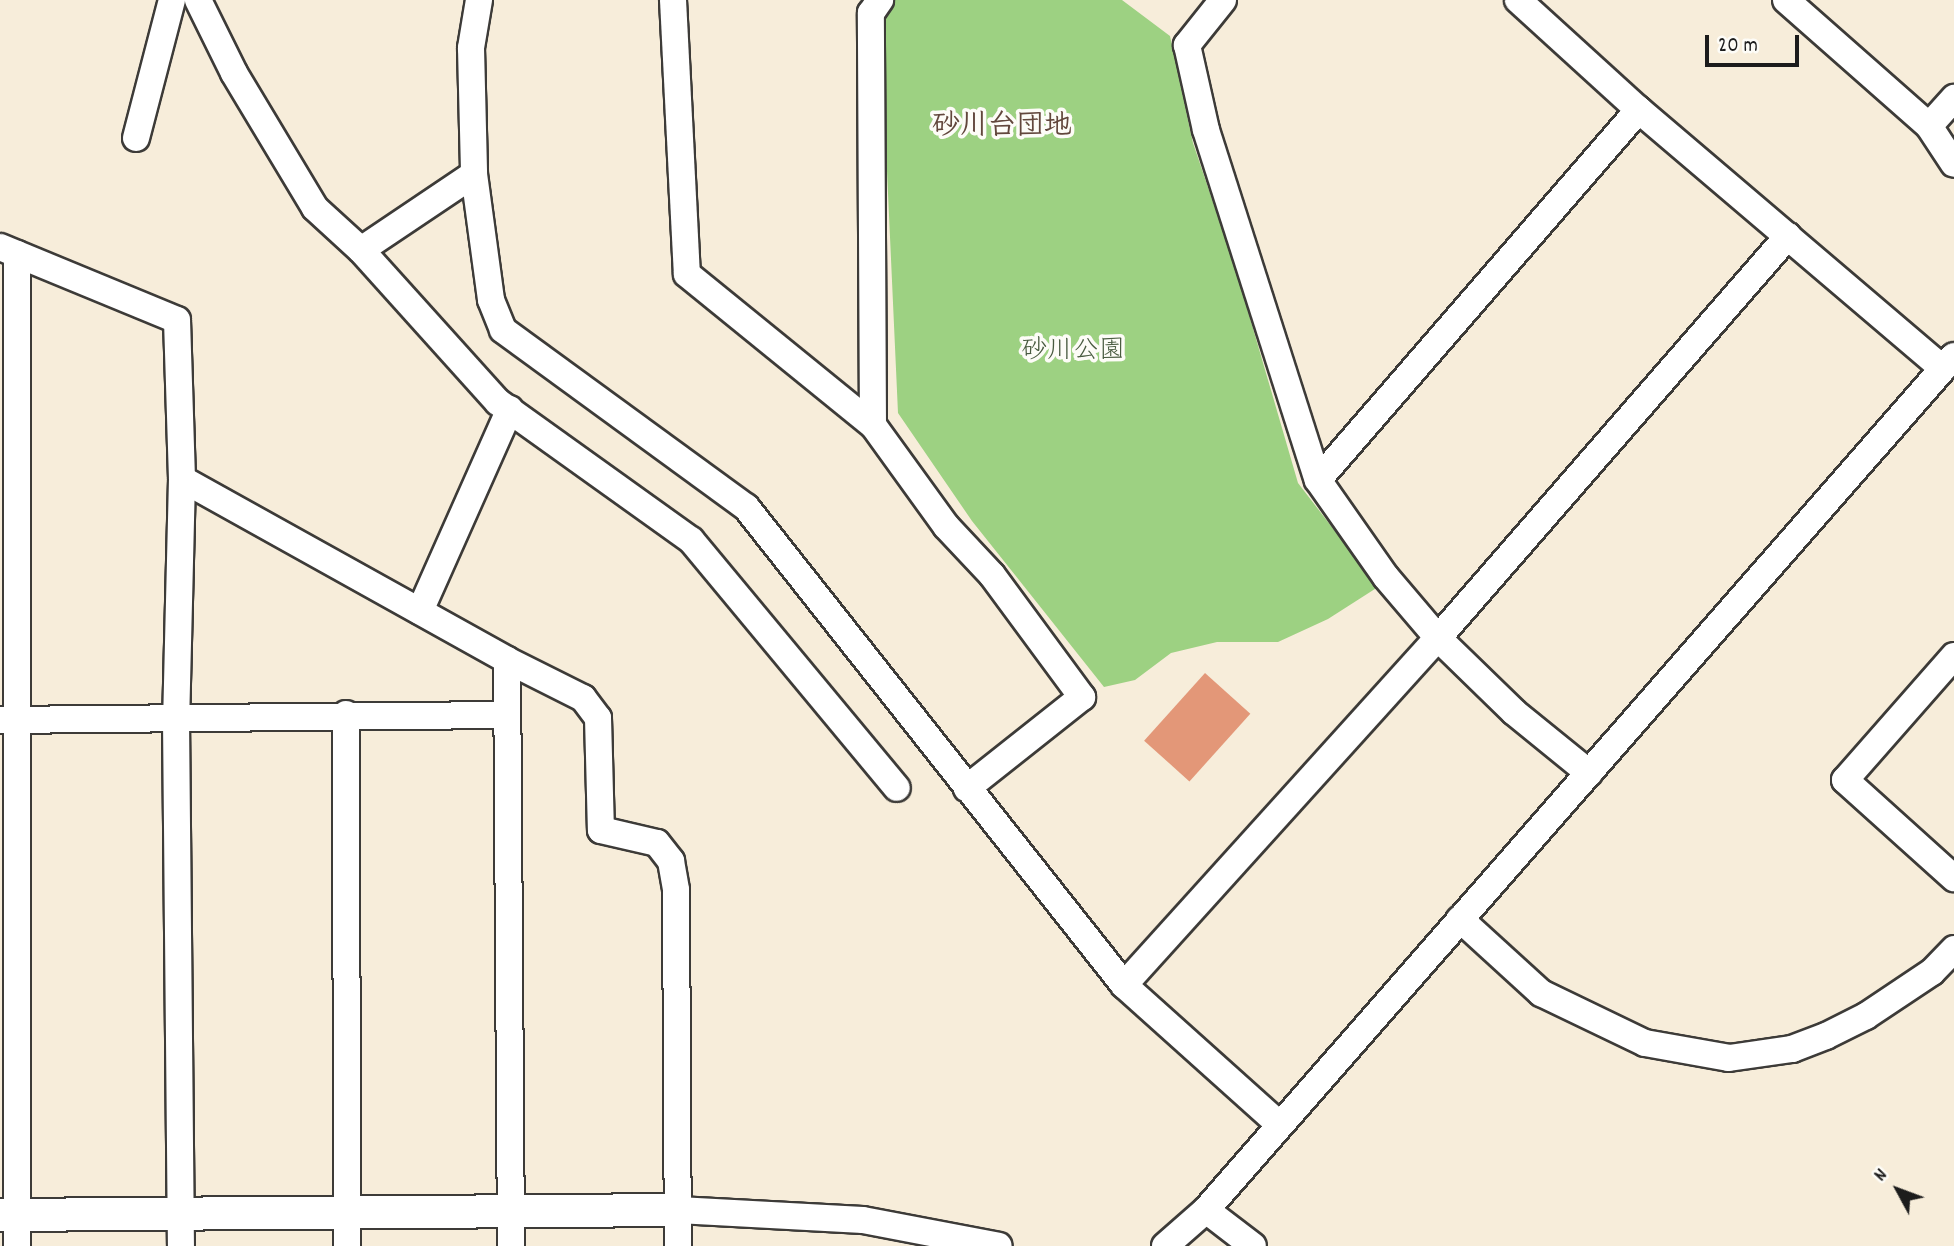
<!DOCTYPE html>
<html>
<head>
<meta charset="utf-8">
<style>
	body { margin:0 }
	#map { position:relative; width:1954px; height:1246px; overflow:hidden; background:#f7edda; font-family:Dekko,"Klee One",sans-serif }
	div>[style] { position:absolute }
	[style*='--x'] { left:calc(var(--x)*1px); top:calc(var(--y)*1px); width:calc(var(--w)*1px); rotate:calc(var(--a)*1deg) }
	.green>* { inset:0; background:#9dd182 }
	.building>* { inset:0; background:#e39778; transform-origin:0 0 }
	.roads { filter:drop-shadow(2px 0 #3d3b38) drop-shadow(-2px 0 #3d3b38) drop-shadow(0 2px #3d3b38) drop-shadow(0 -2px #3d3b38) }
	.minor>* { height:26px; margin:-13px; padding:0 13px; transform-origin:13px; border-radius:13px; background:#fff }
	.tertiary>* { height:32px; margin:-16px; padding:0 16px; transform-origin:16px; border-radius:16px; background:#fff }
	span { translate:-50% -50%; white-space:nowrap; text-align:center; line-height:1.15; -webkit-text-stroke:7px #fdfcf7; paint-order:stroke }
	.park-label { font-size:26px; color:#495b40 }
	.neighbourhood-label { font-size:28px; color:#62473c; font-weight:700 }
	.north { position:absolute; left:1863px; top:1155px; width:70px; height:70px; -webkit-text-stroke:5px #fdfcf7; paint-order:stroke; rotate:311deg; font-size:19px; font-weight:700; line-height:28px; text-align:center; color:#1c1c1c }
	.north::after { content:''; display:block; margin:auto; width:24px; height:32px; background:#1c1c1c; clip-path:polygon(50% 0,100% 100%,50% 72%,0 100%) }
	.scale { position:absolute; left:1705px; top:35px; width:94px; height:32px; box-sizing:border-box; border:4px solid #1c1c1c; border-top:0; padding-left:9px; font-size:21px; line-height:24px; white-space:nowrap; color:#1c1c1c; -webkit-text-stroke:5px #fdfcf7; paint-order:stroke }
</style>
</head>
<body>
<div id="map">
	<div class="green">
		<i style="clip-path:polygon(890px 0,1122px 0,1170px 36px,1193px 143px,1236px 270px,1298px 483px,1378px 587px,1328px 619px,1278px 642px,1217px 642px,1171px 653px,1135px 680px,1104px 687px,972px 521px,898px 413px,880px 17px)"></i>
	</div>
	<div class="building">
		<i style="left:1205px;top:673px;width:61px;height:91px;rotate:42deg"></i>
	</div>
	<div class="roads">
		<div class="minor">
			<i style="--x:198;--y:0;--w:81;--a:63.7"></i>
			<i style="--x:234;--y:73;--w:157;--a:59"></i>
			<i style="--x:315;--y:208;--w:62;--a:42.4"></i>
			<i style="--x:361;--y:250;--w:136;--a:-33.9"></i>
			<i style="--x:479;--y:0;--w:49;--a:99.5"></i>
			<i style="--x:471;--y:48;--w:126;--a:88.6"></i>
			<i style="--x:474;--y:174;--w:127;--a:82.3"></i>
			<i style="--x:491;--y:300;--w:32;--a:68"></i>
			<i style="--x:503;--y:330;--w:301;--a:36.1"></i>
			<i style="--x:746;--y:507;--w:609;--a:51.66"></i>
			<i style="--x:1124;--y:985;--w:208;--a:41.9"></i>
			<i style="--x:673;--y:0;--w:274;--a:87.1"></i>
			<i style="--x:687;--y:274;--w:240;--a:39.1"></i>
			<i style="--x:873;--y:425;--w:125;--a:54.1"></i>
			<i style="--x:946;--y:526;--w:67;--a:46.8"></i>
			<i style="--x:992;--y:575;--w:152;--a:53.6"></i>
			<i style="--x:1082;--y:697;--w:147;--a:141.6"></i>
			<i style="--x:1223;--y:0;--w:58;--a:128.7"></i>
			<i style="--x:1187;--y:45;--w:87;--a:77.4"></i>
			<i style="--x:1206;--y:130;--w:367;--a:72.3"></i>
			<i style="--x:1318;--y:480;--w:118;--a:55"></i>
			<i style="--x:1386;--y:577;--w:80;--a:49.6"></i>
			<i style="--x:1438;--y:638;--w:106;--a:44.2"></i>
			<i style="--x:1514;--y:712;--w:97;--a:39.1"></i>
			<i style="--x:1518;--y:0;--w:164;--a:42.3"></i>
			<i style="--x:1639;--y:110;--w:399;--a:40.4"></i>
			<i style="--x:1786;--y:0;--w:191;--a:41.4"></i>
			<i style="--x:1929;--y:126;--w:45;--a:56.7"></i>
			<i style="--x:1929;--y:126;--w:38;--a:-48"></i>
			<i style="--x:136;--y:138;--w:143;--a:-75.4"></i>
			<i style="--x:0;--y:247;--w:191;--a:22.4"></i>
			<i style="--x:177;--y:320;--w:159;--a:88.2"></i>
			<i style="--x:182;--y:479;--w:241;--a:91.4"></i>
			<i style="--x:176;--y:720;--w:526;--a:89.46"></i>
			<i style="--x:361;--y:250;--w:205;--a:48"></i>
			<i style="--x:498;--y:402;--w:237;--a:35.6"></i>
			<i style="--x:691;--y:540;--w:322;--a:50.3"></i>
			<i style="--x:17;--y:254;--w:992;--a:90"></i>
			<i style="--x:873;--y:425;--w:412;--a:-90.3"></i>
			<i style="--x:871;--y:13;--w:16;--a:-55"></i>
			<i style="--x:182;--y:479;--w:372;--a:29.1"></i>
			<i style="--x:507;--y:660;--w:586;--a:89.61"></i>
			<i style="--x:1318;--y:480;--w:490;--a:-49.1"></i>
			<i style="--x:420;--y:611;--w:221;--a:-66"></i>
			<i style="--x:1954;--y:656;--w:165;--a:131.3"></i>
			<i style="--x:1845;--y:780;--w:147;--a:42"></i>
			<i style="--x:507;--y:660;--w:85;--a:26.6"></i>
			<i style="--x:583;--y:698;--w:25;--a:53"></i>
			<i style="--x:598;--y:718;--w:112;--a:88.5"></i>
			<i style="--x:601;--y:830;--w:57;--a:13.1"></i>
			<i style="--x:657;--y:843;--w:23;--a:52"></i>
			<i style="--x:671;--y:861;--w:29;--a:80"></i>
			<i style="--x:676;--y:890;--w:356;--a:89.7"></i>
			<i style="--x:346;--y:714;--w:532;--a:89.89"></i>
			<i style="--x:0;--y:720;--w:506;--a:-0.57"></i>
			<i style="--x:1460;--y:919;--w:110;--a:42.4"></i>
			<i style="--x:1541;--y:993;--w:115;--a:25.7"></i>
			<i style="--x:1645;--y:1043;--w:85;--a:10.1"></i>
			<i style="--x:1729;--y:1058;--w:64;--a:-8.1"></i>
			<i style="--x:1792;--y:1049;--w:36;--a:-21"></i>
			<i style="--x:1826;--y:1036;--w:45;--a:-26.6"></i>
			<i style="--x:1866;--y:1016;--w:79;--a:-33.7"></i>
			<i style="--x:1932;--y:972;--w:32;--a:-46"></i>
			<i style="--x:1124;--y:985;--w:468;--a:-47.9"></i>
			<i style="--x:1438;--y:638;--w:533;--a:-48.96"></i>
			<i style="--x:678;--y:1210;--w:185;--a:3.1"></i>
			<i style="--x:863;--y:1220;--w:138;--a:10.8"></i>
			<i style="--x:1206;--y:1210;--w:59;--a:37.5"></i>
			<i style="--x:1165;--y:1246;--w:55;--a:-41.3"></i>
			<i style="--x:1206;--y:1210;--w:1135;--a:-48.79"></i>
		</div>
		<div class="tertiary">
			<i style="--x:0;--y:1215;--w:678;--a:-0.42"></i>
		</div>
	</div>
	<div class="park-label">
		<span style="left:1073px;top:352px">砂川公園</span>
	</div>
	<div class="neighbourhood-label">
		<span style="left:1002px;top:128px">砂川台団地</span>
	</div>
	<div class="north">N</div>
	<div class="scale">20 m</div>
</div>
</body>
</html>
